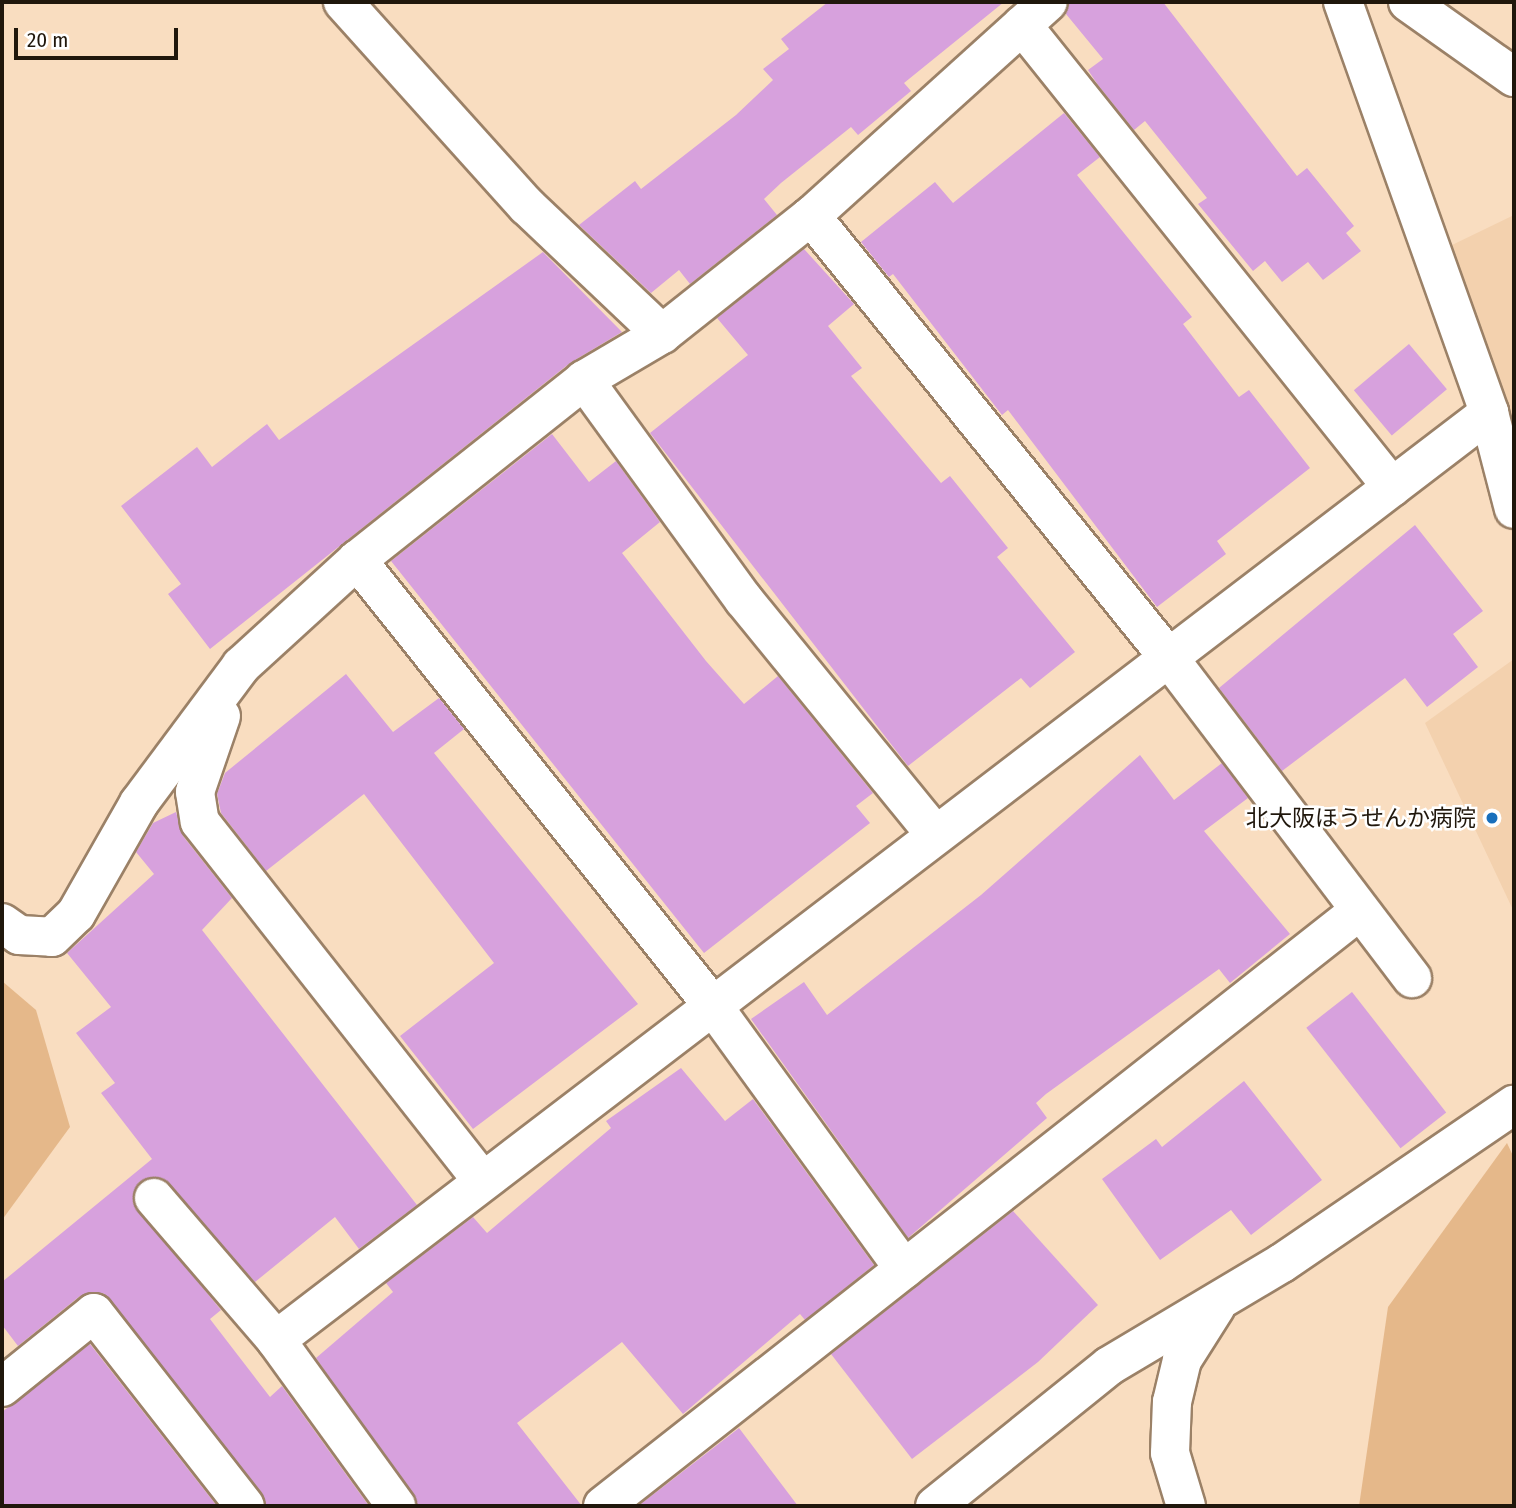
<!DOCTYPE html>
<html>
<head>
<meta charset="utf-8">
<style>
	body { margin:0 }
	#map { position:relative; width:1516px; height:1508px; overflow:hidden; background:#f9ddc0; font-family:"Fira Sans Condensed","Noto Sans JP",sans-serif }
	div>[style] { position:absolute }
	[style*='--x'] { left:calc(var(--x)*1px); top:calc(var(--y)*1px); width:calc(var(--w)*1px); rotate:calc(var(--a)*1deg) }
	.built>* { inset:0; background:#f3d1ae }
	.green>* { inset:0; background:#e5b88a }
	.building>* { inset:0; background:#d7a1dd; transform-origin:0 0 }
	.roads { filter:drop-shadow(2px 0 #9b8167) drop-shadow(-2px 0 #9b8167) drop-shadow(0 2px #9b8167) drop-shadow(0 -2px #9b8167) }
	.minor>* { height:38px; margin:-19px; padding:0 19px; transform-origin:19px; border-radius:19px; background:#fff }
	.dots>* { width:19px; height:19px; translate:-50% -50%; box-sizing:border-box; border:4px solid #fff; border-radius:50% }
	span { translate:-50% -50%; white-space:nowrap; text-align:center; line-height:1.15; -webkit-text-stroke:5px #fff; paint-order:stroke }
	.poi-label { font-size:23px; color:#20170c }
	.right { translate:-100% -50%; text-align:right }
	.frame { position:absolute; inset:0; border:4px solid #20170c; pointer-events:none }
	.scale { position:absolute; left:14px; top:28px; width:164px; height:32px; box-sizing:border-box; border:4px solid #20170c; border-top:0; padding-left:9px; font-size:21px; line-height:24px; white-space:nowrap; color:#20170c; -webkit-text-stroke:5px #fff; paint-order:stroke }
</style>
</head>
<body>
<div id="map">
	<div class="built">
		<i style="clip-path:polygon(1514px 215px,1514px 432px,1452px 245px)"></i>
		<i style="clip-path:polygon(1514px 659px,1514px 912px,1425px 723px)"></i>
	</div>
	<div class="green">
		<i style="clip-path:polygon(2px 981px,36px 1010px,70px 1127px,2px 1220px)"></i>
		<i style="clip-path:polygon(1507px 1143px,1514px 1158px,1514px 1506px,1359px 1506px,1388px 1307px)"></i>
	</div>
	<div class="building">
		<i style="clip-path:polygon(828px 2px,1004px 2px,904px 83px,911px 91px,858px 135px,851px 127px,781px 183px,764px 199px,777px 215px,690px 284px,679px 270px,651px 293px,579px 225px,635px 181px,641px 189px,736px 115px,773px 80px,763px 69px,789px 49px,781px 39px)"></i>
		<i style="clip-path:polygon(1069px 2px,1163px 2px,1297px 176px,1307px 168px,1354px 226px,1346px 233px,1361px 251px,1323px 280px,1308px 262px,1282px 282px,1265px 261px,1253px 271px,1198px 204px,1207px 198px,1145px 121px,1134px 130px,1098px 85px,1088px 70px,1103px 59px,1066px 14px)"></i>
		<i style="clip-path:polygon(1064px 113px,1100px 157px,1077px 175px,1192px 317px,1183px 324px,1239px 397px,1249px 390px,1310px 468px,1217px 541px,1226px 554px,1157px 607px,1008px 410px,1002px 415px,893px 274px,889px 277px,861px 242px,935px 182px,953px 203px)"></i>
		<i style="clip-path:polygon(804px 249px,854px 304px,828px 326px,862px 368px,851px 376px,941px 483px,950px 476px,1008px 548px,997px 557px,1075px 652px,1030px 688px,1021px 678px,908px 766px,650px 433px,748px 355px,717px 318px)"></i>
		<i style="clip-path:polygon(543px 252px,622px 332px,570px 363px,210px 649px,168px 594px,181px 584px,121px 506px,197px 447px,212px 467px,267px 424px,279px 440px)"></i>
		<i style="left:1409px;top:344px;width:59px;height:72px;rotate:50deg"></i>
		<i style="clip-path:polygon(552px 434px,589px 482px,616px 461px,660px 522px,622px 553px,706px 661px,744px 704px,778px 676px,873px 793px,856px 806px,870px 823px,704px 953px,391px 561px)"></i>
		<i style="clip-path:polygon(1415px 525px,1483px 611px,1453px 634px,1478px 667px,1427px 707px,1405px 678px,1282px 771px,1219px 688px)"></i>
		<i style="clip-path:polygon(346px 674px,393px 732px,439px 698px,464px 729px,434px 753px,638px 1004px,473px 1129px,400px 1036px,494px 963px,364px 794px,266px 871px,221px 813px,217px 794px,225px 773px)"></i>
		<i style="clip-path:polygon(1140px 755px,1174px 800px,1222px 763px,1248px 798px,1204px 831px,1290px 934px,1230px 983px,1219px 969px,1046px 1094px,1036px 1103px,1047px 1118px,908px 1238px,751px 1019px,804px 982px,827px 1015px,981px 895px)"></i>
		<i style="clip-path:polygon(176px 812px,183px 836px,232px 898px,202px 930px,417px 1205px,359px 1249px,335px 1217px,255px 1282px,162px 1178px,139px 1182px,133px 1203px,221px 1310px,210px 1319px,270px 1397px,282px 1386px,369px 1506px,266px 1506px,262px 1493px,103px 1293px,80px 1296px,18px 1346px,2px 1325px,2px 1282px,152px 1159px,101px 1093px,115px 1083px,76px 1033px,111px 1007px,67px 953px,154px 874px,136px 852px,153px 823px)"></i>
		<i style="left:1352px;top:992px;width:153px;height:58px;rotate:52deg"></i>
		<i style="clip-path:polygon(681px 1068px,725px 1121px,753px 1099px,874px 1265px,805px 1320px,800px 1314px,683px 1414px,622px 1342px,517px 1423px,582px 1506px,417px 1506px,316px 1358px,393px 1292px,386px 1283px,473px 1217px,487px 1233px,611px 1128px,606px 1121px)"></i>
		<i style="clip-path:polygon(1244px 1081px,1322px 1180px,1251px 1235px,1231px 1210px,1160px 1260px,1102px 1179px,1156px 1139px,1162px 1147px)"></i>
		<i style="clip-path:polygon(1013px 1211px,1098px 1305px,1038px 1362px,912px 1459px,831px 1354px)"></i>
		<i style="clip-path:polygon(90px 1344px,217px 1506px,2px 1506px,2px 1412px)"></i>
		<i style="clip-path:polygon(739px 1428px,798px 1506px,638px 1506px,668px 1483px)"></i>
	</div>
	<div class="roads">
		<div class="minor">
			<i style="--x:343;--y:2;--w:275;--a:48"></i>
			<i style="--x:527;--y:206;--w:186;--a:43.5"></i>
			<i style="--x:1343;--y:2;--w:436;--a:70.4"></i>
			<i style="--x:1489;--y:413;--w:99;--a:75.4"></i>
			<i style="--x:1408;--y:2;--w:130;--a:35.3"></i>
			<i style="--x:1022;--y:25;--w:592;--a:51.31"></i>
			<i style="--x:811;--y:216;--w:569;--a:50.99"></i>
			<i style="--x:1169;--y:658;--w:402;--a:52.8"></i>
			<i style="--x:584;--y:380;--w:272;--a:54"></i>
			<i style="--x:744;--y:600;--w:303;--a:50.8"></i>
			<i style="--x:357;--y:560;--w:571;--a:51.4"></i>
			<i style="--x:713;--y:1006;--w:325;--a:54"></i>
			<i style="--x:221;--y:716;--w:80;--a:108.9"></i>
			<i style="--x:195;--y:792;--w:30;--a:81"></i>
			<i style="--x:200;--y:822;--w:457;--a:51.8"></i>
			<i style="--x:2;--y:923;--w:21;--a:35"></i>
			<i style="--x:19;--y:935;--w:33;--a:3"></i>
			<i style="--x:52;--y:937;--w:33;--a:-44"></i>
			<i style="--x:76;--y:914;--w:128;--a:-60.4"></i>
			<i style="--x:139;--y:803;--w:171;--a:-53.3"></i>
			<i style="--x:241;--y:666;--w:157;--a:-42.4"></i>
			<i style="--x:357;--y:560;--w:290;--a:-38.4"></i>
			<i style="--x:584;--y:380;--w:91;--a:-30.5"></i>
			<i style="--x:662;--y:334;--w:190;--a:-38.4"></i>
			<i style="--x:811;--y:216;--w:319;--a:-42.1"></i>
			<i style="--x:154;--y:1198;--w:187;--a:49.3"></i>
			<i style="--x:276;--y:1340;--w:205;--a:54.1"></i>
			<i style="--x:276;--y:1340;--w:1527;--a:-37.39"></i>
			<i style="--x:2;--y:1387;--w:118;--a:-38.8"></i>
			<i style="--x:94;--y:1313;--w:245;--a:52"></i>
			<i style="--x:603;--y:1506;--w:962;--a:-38.2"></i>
			<i style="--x:935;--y:1506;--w:223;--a:-38.8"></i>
			<i style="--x:1109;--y:1366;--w:201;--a:-30.8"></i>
			<i style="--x:1282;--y:1263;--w:281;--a:-34.3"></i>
			<i style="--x:1186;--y:1506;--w:55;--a:-106.8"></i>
			<i style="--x:1170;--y:1453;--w:51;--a:-87.8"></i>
			<i style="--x:1172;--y:1402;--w:43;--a:-76.6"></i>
			<i style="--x:1182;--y:1360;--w:62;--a:-57.6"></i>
		</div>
	</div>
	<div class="dots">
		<i style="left:1492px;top:818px;background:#186fbc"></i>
	</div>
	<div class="poi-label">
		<span class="right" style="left:1476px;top:818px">北大阪ほうせんか病院</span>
	</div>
	<div class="frame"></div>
	<div class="scale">20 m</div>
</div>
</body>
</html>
